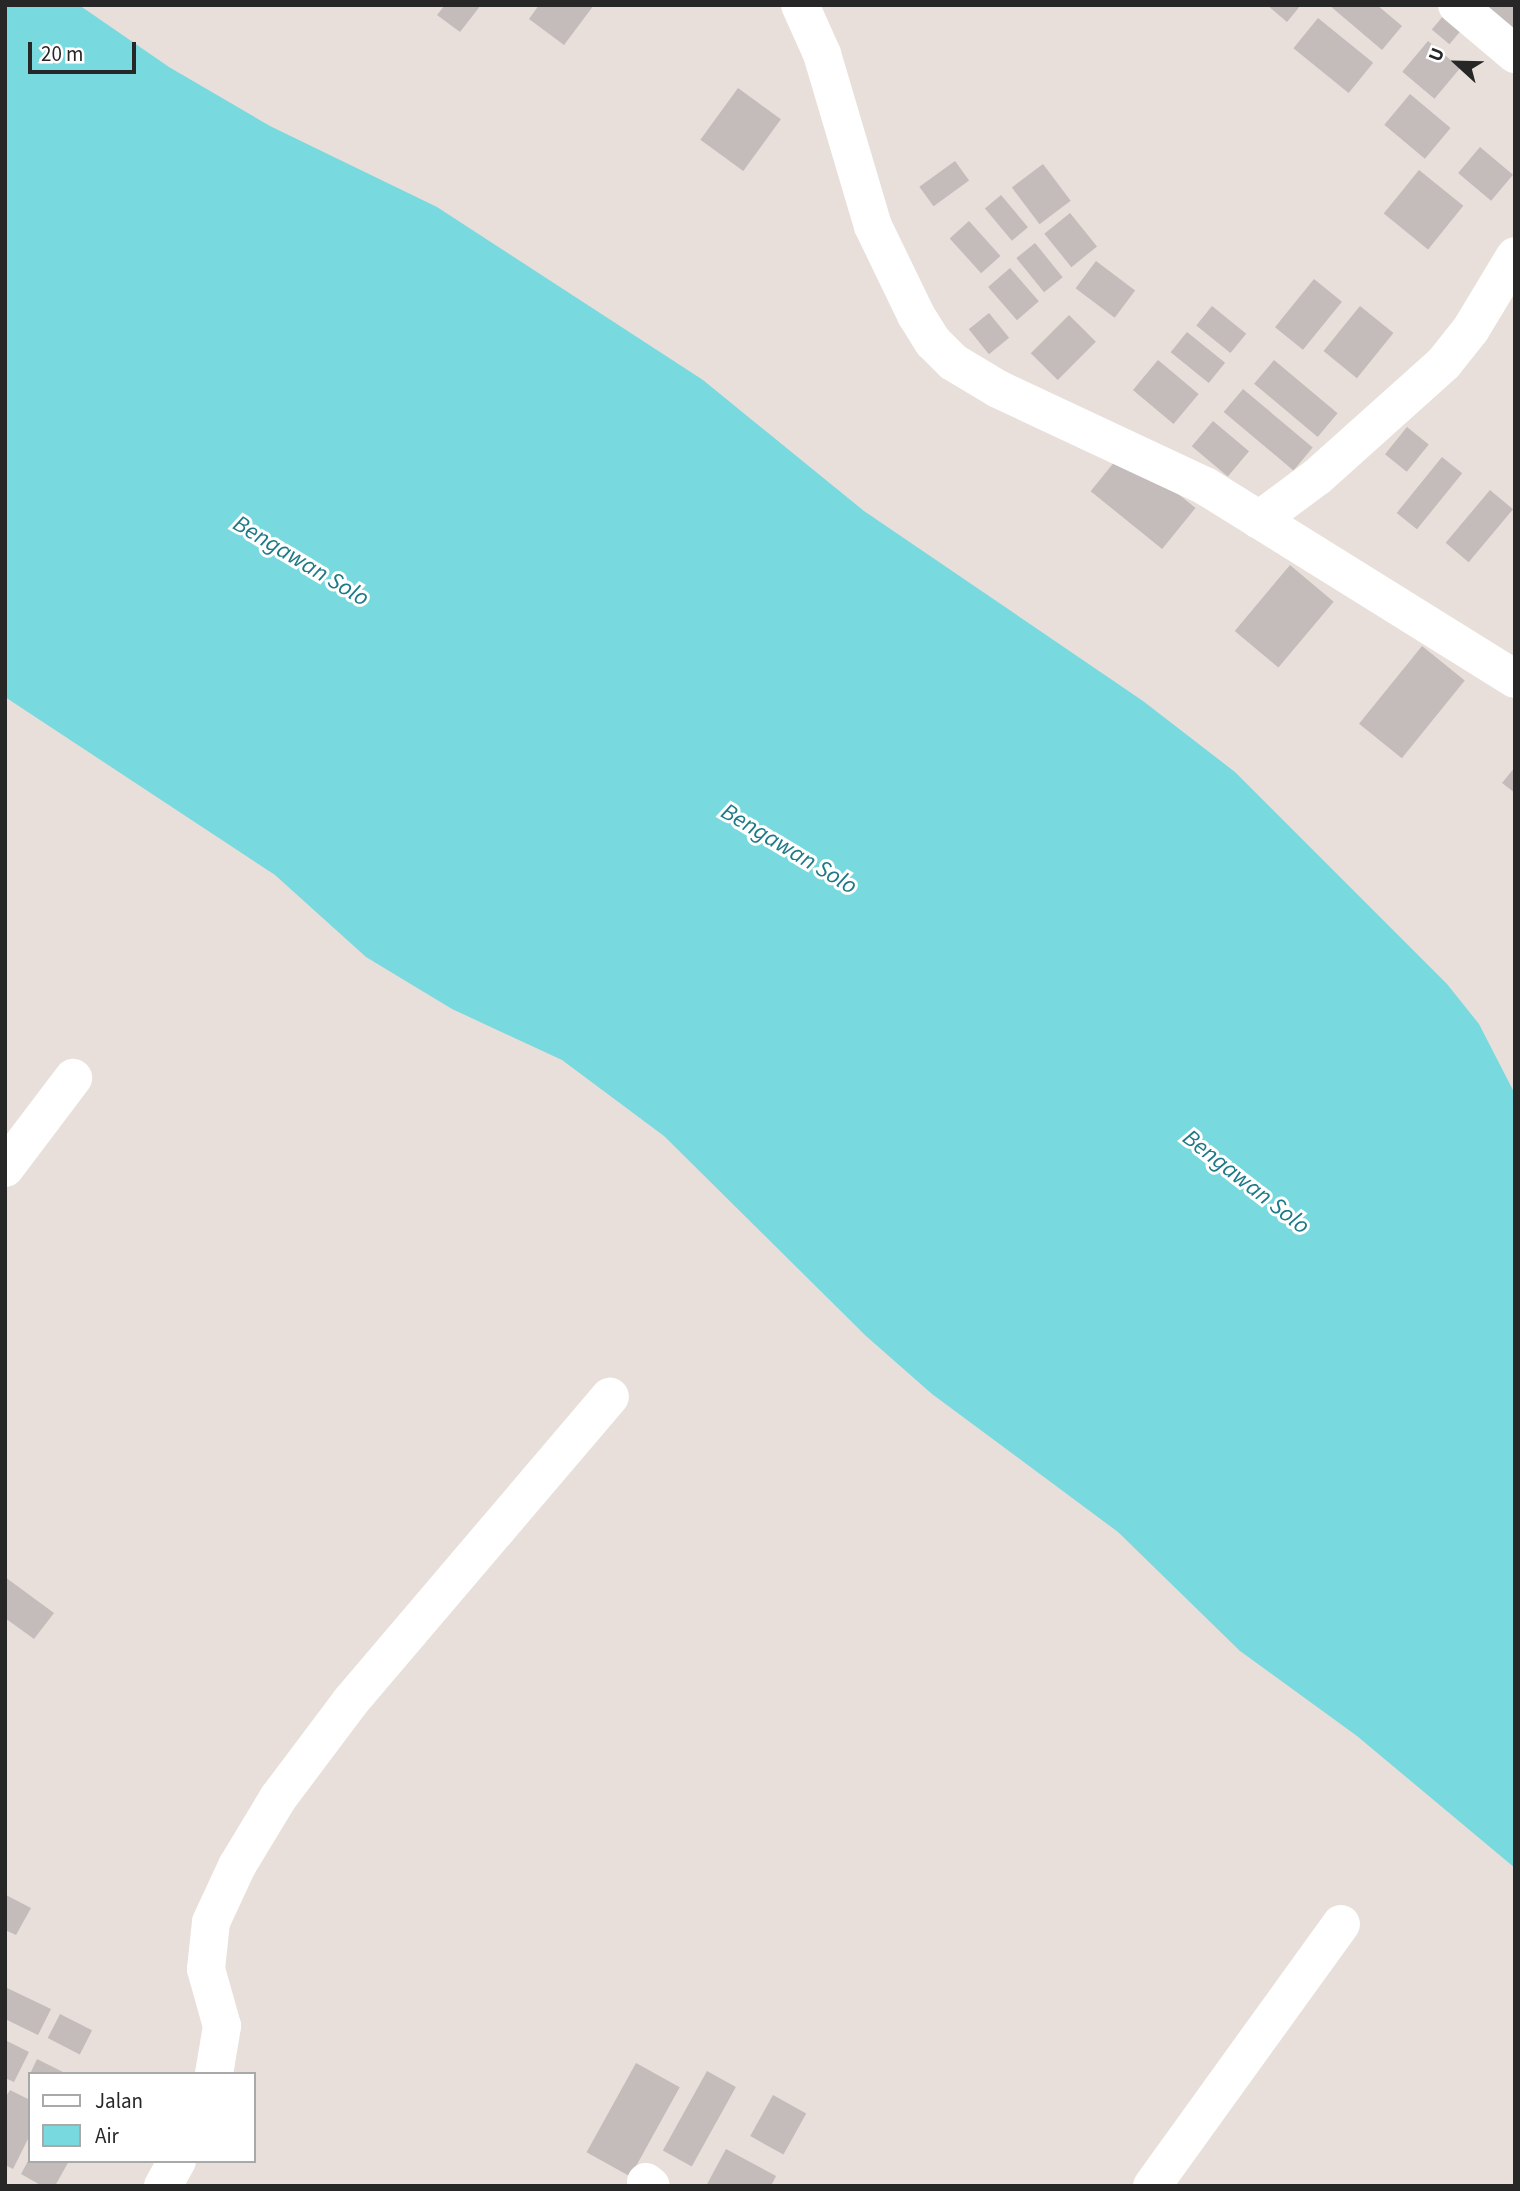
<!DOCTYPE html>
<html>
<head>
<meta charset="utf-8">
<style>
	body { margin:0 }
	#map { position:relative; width:1520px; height:2191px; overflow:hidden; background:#e8dfda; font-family:"Source Sans 3",sans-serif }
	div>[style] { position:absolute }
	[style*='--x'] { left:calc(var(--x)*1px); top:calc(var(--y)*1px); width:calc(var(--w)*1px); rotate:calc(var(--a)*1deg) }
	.water>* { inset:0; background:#78dadf }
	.building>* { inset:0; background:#c3bcba; transform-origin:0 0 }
	.minor>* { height:38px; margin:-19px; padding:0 19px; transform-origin:19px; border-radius:19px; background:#fff }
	span { translate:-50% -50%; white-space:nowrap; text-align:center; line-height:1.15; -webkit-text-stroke:6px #fff; paint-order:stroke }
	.water-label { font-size:24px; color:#1c7986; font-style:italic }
	.frame { position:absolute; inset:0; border:7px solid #272727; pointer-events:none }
	.legend { position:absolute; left:28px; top:2072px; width:228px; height:91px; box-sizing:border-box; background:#fff; border:2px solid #a9a9a9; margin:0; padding:9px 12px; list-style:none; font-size:21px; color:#272727 }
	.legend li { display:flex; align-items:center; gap:14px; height:35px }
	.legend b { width:35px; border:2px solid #a9a9a9 }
	.north { position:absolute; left:1422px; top:28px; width:70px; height:70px; -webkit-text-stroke:5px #fff; paint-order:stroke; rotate:292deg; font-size:19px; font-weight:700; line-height:28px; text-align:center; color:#272727 }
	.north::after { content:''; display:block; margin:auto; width:24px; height:32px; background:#272727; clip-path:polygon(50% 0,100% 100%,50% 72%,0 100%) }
	.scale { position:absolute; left:28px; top:42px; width:108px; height:32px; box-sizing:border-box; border:4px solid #272727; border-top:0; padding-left:9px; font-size:21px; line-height:24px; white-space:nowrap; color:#272727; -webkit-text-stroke:5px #fff; paint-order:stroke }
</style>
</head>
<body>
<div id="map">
	<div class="water">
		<i style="clip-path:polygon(5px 5px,79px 5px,169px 67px,270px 126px,437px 207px,703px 380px,864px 511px,1143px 701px,1235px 772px,1447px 984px,1479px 1024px,1515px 1094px,1515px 1868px,1357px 1736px,1240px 1651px,1118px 1532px,932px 1394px,866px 1336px,664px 1136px,562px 1060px,452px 1009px,366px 957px,275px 875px,5px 697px)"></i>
	</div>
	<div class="building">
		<i style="clip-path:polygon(445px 5px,481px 5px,460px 32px,437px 15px)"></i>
		<i style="clip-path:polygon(539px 5px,594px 5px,564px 45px,529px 19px)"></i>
		<i style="clip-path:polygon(1267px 5px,1301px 5px,1287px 22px)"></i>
		<i style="clip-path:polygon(1329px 5px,1377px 5px,1402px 26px,1382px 50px)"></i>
		<i style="clip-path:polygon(1489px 5px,1515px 5px,1515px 30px,1479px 17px)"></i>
		<i style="left:1444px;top:15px;width:23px;height:19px;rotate:40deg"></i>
		<i style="left:1318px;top:18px;width:71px;height:39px;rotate:39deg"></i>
		<i style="left:1428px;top:41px;width:42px;height:40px;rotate:40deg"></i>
		<i style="left:738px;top:88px;width:53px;height:64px;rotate:36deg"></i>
		<i style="left:1410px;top:94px;width:53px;height:40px;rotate:40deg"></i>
		<i style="left:1480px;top:147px;width:43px;height:34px;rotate:40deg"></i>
		<i style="left:955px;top:161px;width:24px;height:44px;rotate:54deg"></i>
		<i style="left:1043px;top:164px;width:46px;height:39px;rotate:53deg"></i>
		<i style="left:1419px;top:170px;width:57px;height:56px;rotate:39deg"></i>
		<i style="left:1001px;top:195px;width:42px;height:21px;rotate:50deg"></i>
		<i style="left:1070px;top:213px;width:43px;height:33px;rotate:51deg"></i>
		<i style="left:969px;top:221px;width:47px;height:26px;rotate:48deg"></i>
		<i style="left:1035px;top:243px;width:44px;height:24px;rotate:51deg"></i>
		<i style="left:1096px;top:261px;width:49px;height:34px;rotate:37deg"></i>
		<i style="left:1010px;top:268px;width:44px;height:29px;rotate:49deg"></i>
		<i style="left:1314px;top:279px;width:36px;height:62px;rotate:39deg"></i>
		<i style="left:1212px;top:306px;width:44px;height:25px;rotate:39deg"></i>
		<i style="left:1360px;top:306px;width:43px;height:58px;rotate:39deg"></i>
		<i style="left:989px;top:313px;width:32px;height:26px;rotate:51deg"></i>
		<i style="left:1069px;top:315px;width:38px;height:54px;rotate:45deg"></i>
		<i style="left:1187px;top:332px;width:49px;height:26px;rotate:39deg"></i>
		<i style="left:1158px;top:360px;width:53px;height:39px;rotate:40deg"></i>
		<i style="left:1274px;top:360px;width:83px;height:31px;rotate:40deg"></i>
		<i style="left:1243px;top:389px;width:91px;height:30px;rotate:40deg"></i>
		<i style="left:1213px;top:421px;width:47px;height:33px;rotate:40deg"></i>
		<i style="left:1407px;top:427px;width:28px;height:35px;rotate:39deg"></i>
		<i style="left:1124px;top:450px;width:92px;height:53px;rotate:39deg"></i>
		<i style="left:1442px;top:457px;width:26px;height:72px;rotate:39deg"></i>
		<i style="left:1490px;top:490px;width:30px;height:69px;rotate:40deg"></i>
		<i style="left:1290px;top:565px;width:57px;height:86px;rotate:40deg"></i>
		<i style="left:1422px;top:646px;width:55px;height:100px;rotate:39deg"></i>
		<i style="clip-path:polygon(1515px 767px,1515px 793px,1502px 783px)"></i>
		<i style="clip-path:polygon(5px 1577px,54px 1613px,34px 1639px,5px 1618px)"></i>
		<i style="clip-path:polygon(6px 1895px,31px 1908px,16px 1935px,5px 1930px)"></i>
		<i style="clip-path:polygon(7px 1988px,51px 2009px,38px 2035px,5px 2019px)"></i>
		<i style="left:60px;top:2014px;width:36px;height:27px;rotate:27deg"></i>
		<i style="clip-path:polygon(5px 2040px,29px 2052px,14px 2082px,5px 2078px)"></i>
		<i style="clip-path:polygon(37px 2059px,67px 2074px,30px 2074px)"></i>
		<i style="left:636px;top:2063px;width:50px;height:102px;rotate:29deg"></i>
		<i style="left:707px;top:2071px;width:33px;height:91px;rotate:29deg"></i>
		<i style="clip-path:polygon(10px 2090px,30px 2100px,30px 2135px,13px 2169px,5px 2165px,5px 2098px)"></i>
		<i style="left:773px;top:2095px;width:38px;height:47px;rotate:29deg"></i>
		<i style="clip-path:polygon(726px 2149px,776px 2176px,771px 2186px,706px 2186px)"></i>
		<i style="clip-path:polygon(28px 2161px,69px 2161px,55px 2186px,42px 2186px,21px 2174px)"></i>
	</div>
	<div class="minor">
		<i style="--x:800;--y:5;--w:54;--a:65.8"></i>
		<i style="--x:822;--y:54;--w:179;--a:73.5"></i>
		<i style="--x:873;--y:226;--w:99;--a:64.2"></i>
		<i style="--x:916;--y:315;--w:32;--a:58"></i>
		<i style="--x:933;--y:342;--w:28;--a:45"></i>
		<i style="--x:953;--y:362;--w:52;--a:31"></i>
		<i style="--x:998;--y:389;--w:229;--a:25.1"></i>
		<i style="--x:1205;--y:486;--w:365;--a:31.9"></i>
		<i style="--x:1457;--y:5;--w:76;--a:40.2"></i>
		<i style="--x:1259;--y:520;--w:72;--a:-36.6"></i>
		<i style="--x:1317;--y:477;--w:171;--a:-41.9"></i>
		<i style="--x:1444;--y:363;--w:43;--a:-51.5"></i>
		<i style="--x:1471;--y:329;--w:85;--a:-58.9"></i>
		<i style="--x:5;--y:1168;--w:113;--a:-52.9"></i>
		<i style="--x:214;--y:2074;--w:49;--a:-80.5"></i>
		<i style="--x:222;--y:2026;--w:59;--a:-105.7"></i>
		<i style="--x:206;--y:1969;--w:47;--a:-83.9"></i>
		<i style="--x:211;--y:1922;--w:62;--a:-65.1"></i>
		<i style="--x:237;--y:1866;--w:79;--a:-58.9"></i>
		<i style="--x:278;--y:1798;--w:120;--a:-53.1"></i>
		<i style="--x:350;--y:1702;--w:401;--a:-49.6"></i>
		<i style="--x:646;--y:2182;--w:6;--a:39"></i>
		<i style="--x:163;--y:2186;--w:29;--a:-61"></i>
		<i style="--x:1152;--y:2186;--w:323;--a:-54.2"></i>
	</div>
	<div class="water-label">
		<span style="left:301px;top:561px;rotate:31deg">Bengawan Solo</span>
		<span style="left:789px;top:849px;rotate:31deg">Bengawan Solo</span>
		<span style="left:1246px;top:1182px;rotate:38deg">Bengawan Solo</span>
	</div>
	<div class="frame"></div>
	<ul class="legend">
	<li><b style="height:9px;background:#fff"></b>Jalan</li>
	<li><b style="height:19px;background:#78dadf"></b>Air</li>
	</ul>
	<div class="north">U</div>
	<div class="scale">20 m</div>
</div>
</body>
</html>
